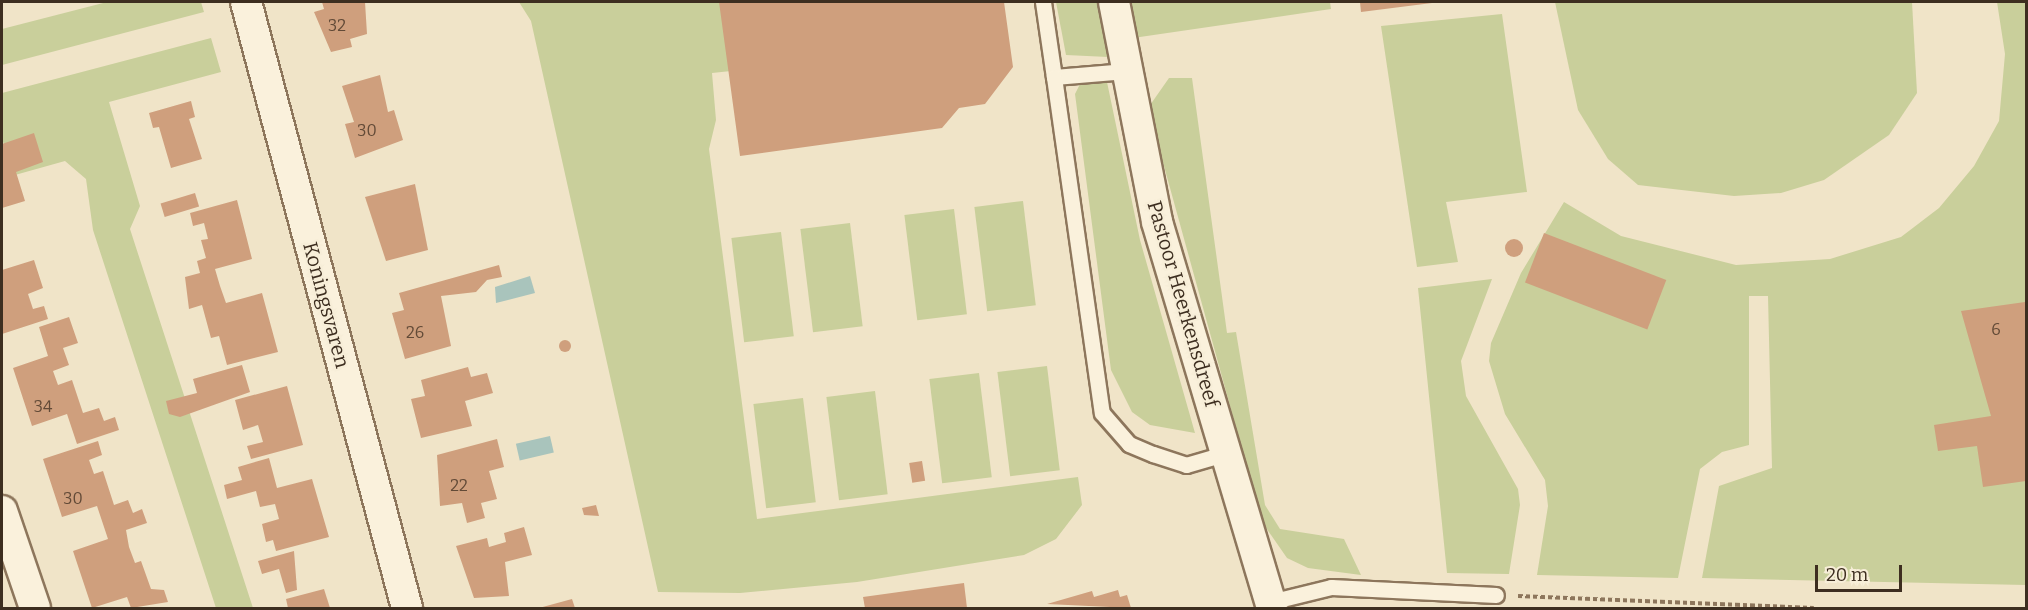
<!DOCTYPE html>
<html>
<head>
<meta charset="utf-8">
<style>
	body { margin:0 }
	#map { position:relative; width:2028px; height:610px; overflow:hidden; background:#f0e4c8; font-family:Bitter,serif }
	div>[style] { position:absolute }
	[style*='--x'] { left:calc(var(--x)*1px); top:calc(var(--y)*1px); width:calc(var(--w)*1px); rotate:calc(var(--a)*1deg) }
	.green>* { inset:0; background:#c9cf9b; transform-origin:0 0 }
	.water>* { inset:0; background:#a9c4bc; transform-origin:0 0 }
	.building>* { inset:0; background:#cf9f7d; transform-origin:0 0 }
	.round { border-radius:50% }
	.path>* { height:4px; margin-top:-2px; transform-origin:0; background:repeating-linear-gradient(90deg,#8d765c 0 4.5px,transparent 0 7.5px) }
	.roads { filter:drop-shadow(2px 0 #8d765c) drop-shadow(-2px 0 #8d765c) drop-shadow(0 2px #8d765c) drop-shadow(0 -2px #8d765c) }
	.lane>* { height:15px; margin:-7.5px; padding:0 7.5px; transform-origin:7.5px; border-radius:7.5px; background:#faf1dc }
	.street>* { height:30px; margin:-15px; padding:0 15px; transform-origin:15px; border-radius:15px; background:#faf1dc }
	span { translate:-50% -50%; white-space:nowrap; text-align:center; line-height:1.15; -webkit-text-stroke:4.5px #f7eed8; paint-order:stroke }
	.number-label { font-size:16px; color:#624a37 }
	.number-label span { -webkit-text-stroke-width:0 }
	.street-label { font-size:20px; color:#3d2e20 }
	.frame { position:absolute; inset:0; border:3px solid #3d2e20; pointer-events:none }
	.scale { position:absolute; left:1815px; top:565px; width:87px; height:27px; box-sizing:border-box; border:3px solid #3d2e20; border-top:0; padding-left:8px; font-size:18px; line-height:21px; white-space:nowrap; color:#3d2e20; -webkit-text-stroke:4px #f7eed8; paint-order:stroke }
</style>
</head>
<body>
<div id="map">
	<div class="green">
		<i style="clip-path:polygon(107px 2px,201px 2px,204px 12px,2px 65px,2px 29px)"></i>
		<i style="clip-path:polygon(519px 2px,721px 2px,731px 71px,712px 73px,716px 120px,709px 149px,757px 519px,1078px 477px,1082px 505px,1056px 539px,1024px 555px,857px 582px,740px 593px,658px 592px,531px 21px)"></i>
		<i style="clip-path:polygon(1056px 2px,1100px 2px,1108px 57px,1066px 55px)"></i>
		<i style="clip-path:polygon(1128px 2px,1330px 2px,1331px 9px,1133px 38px)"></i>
		<i style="clip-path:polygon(1555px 2px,1912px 2px,1917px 93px,1889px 135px,1824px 180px,1781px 193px,1734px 196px,1638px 185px,1608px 159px,1578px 110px)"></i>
		<i style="clip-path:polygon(1997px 2px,2026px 2px,2026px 585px,1702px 578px,1719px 486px,1772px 468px,1768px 296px,1749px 296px,1749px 445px,1722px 452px,1700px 469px,1678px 578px,1537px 575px,1548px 506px,1545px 480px,1505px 414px,1489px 361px,1491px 343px,1521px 273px,1564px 202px,1621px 236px,1736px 265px,1830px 259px,1901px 237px,1939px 208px,1974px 166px,1999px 121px,2005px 54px)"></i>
		<i style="clip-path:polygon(1502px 14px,1527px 192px,1446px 202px,1458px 262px,1417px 267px,1381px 26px)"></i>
		<i style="clip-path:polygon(211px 38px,221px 72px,109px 102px,140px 206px,130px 229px,253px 608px,216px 608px,93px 230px,86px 179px,65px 161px,15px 175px,2px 139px,2px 93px)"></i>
		<i style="clip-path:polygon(1169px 78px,1192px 78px,1227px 333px,1236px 332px,1265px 505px,1280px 529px,1344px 539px,1361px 575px,1308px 568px,1287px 558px,1262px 522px,1148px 108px)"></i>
		<i style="clip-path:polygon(1107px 82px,1140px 240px,1195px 433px,1150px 425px,1132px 412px,1111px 370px,1075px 94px,1080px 84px)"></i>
		<i style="left:1023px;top:201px;width:105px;height:49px;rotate:83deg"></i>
		<i style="left:954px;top:209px;width:106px;height:50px;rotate:83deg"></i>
		<i style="left:850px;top:223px;width:104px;height:50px;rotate:83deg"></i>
		<i style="left:781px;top:232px;width:105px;height:50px;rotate:83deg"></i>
		<i style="clip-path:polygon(1492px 279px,1461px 361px,1466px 396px,1518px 489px,1520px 505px,1509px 574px,1447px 573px,1418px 288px)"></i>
		<i style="left:1047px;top:366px;width:105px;height:50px;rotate:83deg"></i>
		<i style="left:979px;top:373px;width:105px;height:50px;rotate:83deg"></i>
		<i style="left:875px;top:391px;width:104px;height:49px;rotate:83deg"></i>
		<i style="left:803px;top:398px;width:105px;height:50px;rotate:83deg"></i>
	</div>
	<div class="water">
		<i style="clip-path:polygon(530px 276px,535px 293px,496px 303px,495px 287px)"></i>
		<i style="left:550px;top:436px;width:17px;height:35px;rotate:77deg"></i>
	</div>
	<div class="building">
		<i style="clip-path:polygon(322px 2px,365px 2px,367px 34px,350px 39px,352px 47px,331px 52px,314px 12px,324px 9px)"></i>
		<i style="clip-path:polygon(719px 2px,1004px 2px,1013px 67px,985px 104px,959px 108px,942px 128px,740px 156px)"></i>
		<i style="clip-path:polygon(1360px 2px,1432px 2px,1432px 3px,1361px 12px)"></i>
		<i style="clip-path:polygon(380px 75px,388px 112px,394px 110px,403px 140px,355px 158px,345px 124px,354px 122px,342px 86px)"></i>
		<i style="clip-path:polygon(191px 101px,195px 117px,189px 119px,202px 159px,171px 168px,159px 127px,153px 128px,149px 113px)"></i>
		<i style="clip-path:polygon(34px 133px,43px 162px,16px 172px,25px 201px,2px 208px,2px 144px)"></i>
		<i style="clip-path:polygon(415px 184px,428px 250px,386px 261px,365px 197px)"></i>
		<i style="left:195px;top:193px;width:14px;height:36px;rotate:73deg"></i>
		<i style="clip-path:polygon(237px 200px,252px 259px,215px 269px,220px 286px,226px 303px,262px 293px,278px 352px,227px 365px,219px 336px,211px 338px,202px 305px,189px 309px,185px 277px,200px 273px,197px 261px,206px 258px,201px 240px,208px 239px,204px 223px,193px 226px,190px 213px)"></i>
		<i style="left:1544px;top:233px;width:131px;height:53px;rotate:21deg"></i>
		<i class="round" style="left:1505px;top:239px;width:18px;height:18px"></i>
		<i style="clip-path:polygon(34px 260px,43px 288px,28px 294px,33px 309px,44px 306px,48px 319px,2px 334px,2px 270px)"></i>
		<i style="clip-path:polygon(499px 265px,502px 277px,487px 280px,476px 292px,441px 296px,451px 346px,405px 359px,392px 313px,404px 310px,399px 293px)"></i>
		<i style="clip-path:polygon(2025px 302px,2026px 481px,1983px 487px,1977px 446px,1938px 451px,1934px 425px,1991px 416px,1961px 311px)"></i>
		<i style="clip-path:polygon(69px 317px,78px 343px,63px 348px,69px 365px,53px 371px,58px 385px,72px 380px,83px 413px,99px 408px,104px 421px,115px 417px,119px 430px,77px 444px,67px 414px,32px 426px,13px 368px,48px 356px,39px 327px)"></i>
		<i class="round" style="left:559px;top:340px;width:12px;height:12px"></i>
		<i style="clip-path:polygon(242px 365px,250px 392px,180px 417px,169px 414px,166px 401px,197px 393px,193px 379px)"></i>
		<i style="clip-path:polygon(468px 367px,471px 377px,487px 373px,493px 393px,465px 401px,472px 426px,421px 438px,411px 399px,425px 396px,421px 380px)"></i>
		<i style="clip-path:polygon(287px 386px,303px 445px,251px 459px,247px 446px,263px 442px,258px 425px,243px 430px,235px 400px)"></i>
		<i style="clip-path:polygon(497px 439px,504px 467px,489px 471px,497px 499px,481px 503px,485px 518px,467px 523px,462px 503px,440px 506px,437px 455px)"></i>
		<i style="clip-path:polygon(98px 441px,102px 455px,89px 460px,94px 474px,103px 471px,114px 505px,128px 500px,133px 513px,142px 509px,147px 523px,126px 530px,129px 547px,135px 563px,141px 561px,151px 589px,164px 590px,168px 602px,131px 608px,127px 597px,92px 608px,73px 551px,108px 539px,97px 506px,62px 517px,43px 459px)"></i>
		<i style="clip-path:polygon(269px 458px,277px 488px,312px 479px,329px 537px,276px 551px,273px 540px,266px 542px,262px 524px,279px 519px,275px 504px,260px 507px,256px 491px,227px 499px,224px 485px,242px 480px,238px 467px)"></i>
		<i style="left:922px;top:461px;width:20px;height:13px;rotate:81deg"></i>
		<i style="clip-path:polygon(596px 505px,599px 516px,584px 515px,582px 508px)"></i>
		<i style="clip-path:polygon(524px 527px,532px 555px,505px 562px,509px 596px,474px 598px,456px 546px,487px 538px,489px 547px,506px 542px,504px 533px)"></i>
		<i style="clip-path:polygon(294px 551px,297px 590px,286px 593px,279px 569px,262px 574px,258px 561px)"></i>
		<i style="clip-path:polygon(964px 583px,967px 608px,865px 608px,863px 597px)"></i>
		<i style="clip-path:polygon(324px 589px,330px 608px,288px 608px,286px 599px)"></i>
		<i style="clip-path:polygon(1118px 590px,1120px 597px,1127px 595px,1131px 608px,1047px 604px,1092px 591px,1094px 597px)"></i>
		<i style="clip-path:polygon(572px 599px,575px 608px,539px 608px)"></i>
	</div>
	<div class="path">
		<i style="--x:1518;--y:596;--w:296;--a:2.3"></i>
	</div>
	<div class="roads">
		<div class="lane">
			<i style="--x:1043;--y:2;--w:76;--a:81.7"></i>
			<i style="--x:1126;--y:71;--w:72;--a:175.2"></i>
			<i style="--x:1054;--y:77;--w:339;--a:81.9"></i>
			<i style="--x:1102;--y:413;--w:41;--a:48.9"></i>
			<i style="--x:1129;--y:444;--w:26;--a:23"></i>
			<i style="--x:1153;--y:454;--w:35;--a:18"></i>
			<i style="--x:1186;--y:465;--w:43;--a:-16.3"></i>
			<i style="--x:1270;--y:602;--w:63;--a:-13.8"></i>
			<i style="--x:1331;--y:587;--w:165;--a:2.8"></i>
		</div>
		<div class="street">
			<i style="--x:246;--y:2;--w:627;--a:75.12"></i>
			<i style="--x:1114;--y:2;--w:224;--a:78.9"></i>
			<i style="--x:1157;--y:222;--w:403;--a:73.4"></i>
			<i style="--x:2;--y:511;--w:102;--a:71.2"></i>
		</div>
	</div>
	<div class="number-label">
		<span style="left:337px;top:26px">32</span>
		<span style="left:367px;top:131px">30</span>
		<span style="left:1996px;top:330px">6</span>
		<span style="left:415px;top:333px">26</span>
		<span style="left:43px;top:407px">34</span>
		<span style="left:459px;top:486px">22</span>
		<span style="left:73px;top:499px">30</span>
	</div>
	<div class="street-label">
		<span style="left:1183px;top:304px;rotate:74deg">Pastoor Heerkensdreef</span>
		<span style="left:326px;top:305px;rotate:75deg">Koningsvaren</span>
	</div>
	<div class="frame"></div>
	<div class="scale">20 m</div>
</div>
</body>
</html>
